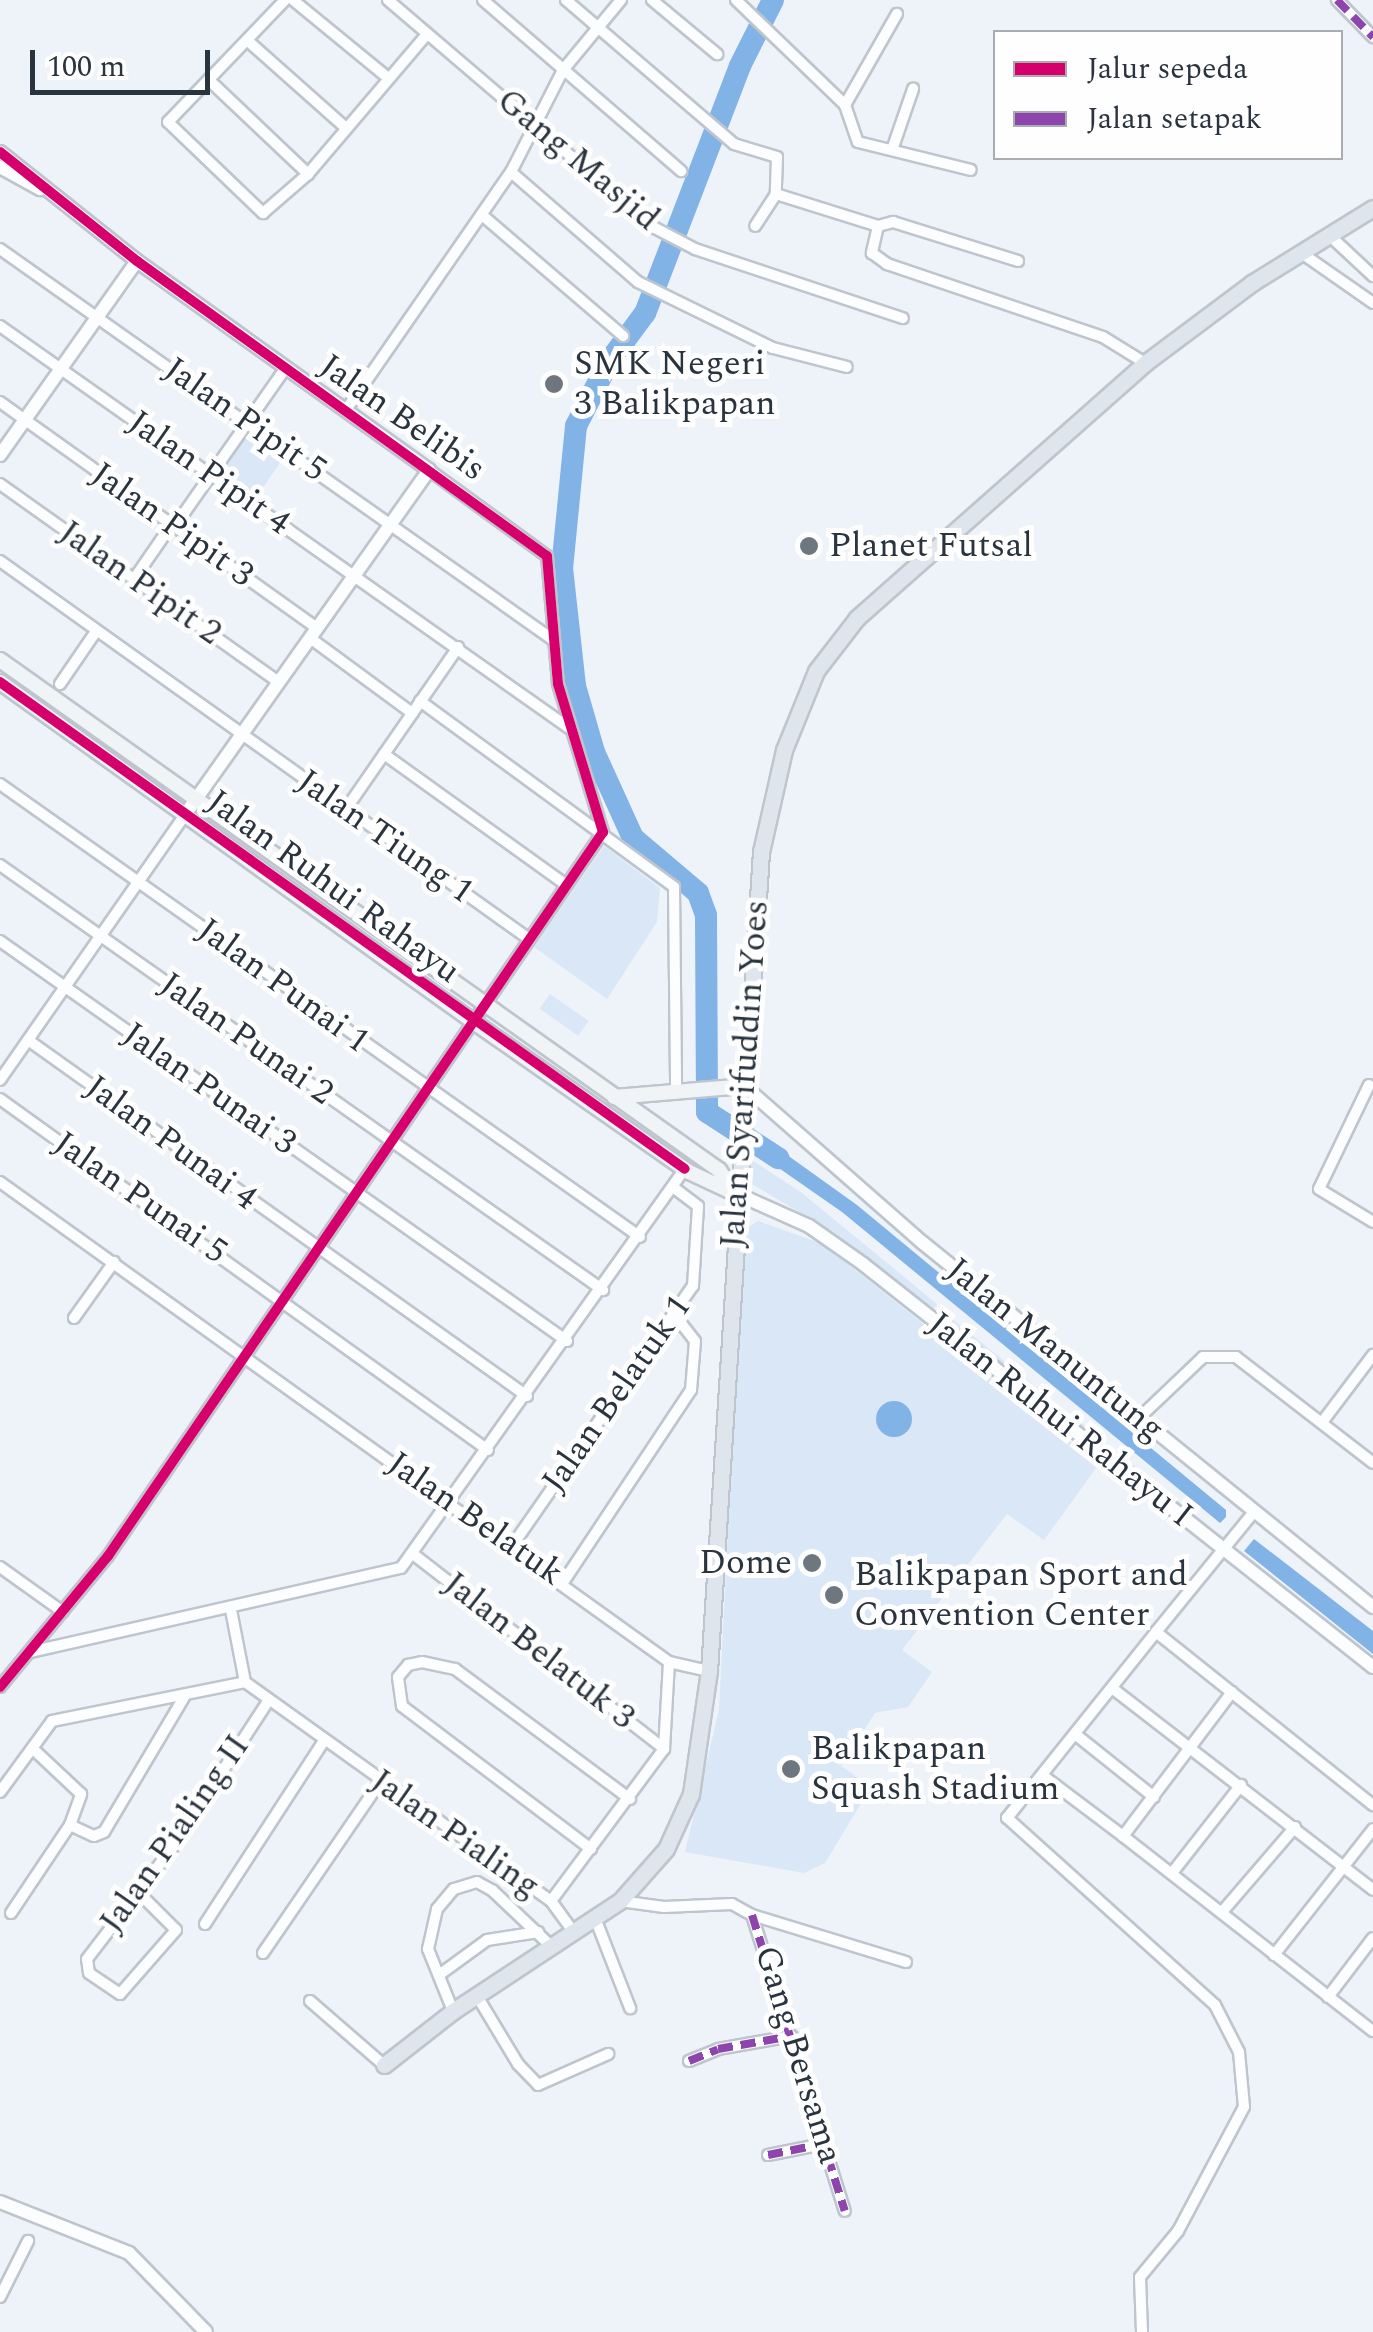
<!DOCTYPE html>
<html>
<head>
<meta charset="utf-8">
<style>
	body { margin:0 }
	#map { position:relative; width:1373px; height:2332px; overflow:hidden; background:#edf3f9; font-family:Spectral,serif }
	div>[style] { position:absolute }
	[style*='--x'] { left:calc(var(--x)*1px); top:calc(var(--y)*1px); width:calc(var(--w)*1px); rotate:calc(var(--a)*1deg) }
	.green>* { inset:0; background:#d9e7f7; transform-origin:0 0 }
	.water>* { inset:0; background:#81b3e7 }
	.round { border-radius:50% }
	.river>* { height:22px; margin:-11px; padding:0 11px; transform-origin:11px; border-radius:11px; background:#81b3e7 }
	.roads { filter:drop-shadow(2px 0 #bec5cd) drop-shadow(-2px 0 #bec5cd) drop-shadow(0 2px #bec5cd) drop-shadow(0 -2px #bec5cd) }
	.minor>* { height:10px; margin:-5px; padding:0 5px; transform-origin:5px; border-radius:5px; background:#fcfdfe }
	.tertiary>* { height:12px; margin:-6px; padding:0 6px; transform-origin:6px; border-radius:6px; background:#fcfdfe }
	.secondary>* { height:14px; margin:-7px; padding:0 7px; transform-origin:7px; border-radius:7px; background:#f1f4f7 }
	.trunk>* { height:15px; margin:-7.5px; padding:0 7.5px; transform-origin:7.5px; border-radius:7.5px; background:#dee5ed }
	.quiet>* { height:8px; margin-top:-4px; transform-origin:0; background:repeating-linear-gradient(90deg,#8e44ad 0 15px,transparent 0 23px) }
	.cycleway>* { height:10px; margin:-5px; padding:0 5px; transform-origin:5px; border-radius:5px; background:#d6006c }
	.dots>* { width:28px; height:28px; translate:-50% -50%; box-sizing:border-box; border:5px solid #fefefe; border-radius:50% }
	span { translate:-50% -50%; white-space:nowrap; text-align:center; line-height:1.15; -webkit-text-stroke:10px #fefefe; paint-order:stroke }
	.street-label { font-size:35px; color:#2a343f }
	.poi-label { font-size:35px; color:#2a343f }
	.left { translate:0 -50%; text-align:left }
	.right { translate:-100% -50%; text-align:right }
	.legend { position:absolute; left:993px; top:30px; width:350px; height:130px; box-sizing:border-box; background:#fefefe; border:2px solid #a9adb2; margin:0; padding:12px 18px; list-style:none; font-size:30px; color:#2a343f }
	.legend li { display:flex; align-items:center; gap:20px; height:50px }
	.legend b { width:50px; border:2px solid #a9adb2 }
	.scale { position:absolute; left:30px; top:50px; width:180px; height:45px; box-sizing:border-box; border:5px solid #2a343f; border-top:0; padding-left:12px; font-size:30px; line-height:35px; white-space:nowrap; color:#2a343f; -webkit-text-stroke:8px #fefefe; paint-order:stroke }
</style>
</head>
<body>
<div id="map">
	<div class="green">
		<i style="left:243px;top:434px;width:47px;height:47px;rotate:35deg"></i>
		<i style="clip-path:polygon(604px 846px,660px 888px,657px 922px,607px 999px,534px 947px)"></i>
		<i style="left:550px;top:994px;width:47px;height:18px;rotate:35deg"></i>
		<i style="clip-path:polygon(744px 1155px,802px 1193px,937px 1304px,930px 1314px,821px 1225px,745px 1180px)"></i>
		<i style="clip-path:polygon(758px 1221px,823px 1244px,1099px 1464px,1044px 1540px,1007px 1514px,902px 1650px,932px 1672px,908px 1707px,875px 1713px,841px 1766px,871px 1787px,825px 1863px,804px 1873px,685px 1852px,719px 1710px,743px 1231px)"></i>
		<i style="clip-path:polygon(941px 1310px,1210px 1527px,1205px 1534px,935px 1318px)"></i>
	</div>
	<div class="water">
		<i style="clip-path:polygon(783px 1152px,857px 1205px,1226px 1510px,1226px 1517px,1220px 1523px,842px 1212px,773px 1164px)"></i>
		<i class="round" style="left:876px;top:1401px;width:36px;height:36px"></i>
		<i style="clip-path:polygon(1254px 1539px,1373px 1631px,1373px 1654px,1244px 1551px)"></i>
	</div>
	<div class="river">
		<i style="--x:773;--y:0;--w:74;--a:116.6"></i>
		<i style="--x:740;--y:66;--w:265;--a:111"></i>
		<i style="--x:645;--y:313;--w:62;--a:126.5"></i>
		<i style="--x:608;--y:363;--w:71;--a:116.9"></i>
		<i style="--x:576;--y:426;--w:143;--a:95.6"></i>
		<i style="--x:562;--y:568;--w:119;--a:83.7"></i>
		<i style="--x:575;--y:686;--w:69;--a:73.9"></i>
		<i style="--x:594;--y:752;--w:94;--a:65.6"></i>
		<i style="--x:633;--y:838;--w:85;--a:40.2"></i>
		<i style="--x:698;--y:893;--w:23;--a:70"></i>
		<i style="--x:706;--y:915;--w:197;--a:89.7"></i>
		<i style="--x:707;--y:1112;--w:85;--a:32.9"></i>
	</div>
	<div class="roads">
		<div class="minor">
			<i style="--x:285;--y:0;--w:169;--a:133.8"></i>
			<i style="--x:168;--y:122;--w:132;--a:43.8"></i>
			<i style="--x:263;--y:213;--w:60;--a:-40.9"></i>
			<i style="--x:308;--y:174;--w:184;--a:-49.6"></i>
			<i style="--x:293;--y:0;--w:122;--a:39.3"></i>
			<i style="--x:388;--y:0;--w:351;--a:40.5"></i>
			<i style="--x:655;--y:228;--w:45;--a:27.7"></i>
			<i style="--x:695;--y:249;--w:219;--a:18.4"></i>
			<i style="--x:483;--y:0;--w:262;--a:40.8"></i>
			<i style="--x:566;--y:0;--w:221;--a:40.6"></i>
			<i style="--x:734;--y:144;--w:45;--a:16.8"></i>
			<i style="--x:777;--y:157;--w:37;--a:92"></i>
			<i style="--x:776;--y:194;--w:38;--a:123"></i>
			<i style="--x:652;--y:0;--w:85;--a:39.7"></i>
			<i style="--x:736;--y:0;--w:151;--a:43.9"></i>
			<i style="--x:845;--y:105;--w:39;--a:71"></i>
			<i style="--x:858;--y:142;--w:116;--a:13.9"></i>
			<i style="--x:1337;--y:0;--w:52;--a:45.8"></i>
			<i style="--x:248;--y:41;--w:131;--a:41.6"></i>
			<i style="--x:211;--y:82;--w:134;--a:43.5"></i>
			<i style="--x:845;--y:105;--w:105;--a:-60.3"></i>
			<i style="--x:892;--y:150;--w:65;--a:-71"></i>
			<i style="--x:511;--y:172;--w:168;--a:40.9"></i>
			<i style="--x:638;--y:282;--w:150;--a:26.1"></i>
			<i style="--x:773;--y:348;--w:76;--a:14.4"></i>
			<i style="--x:776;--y:194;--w:107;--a:17.4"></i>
			<i style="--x:878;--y:226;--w:28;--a:103"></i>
			<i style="--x:872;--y:253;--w:19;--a:36"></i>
			<i style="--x:887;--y:264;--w:228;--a:18.7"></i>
			<i style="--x:1103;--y:337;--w:49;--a:31.8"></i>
			<i style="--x:482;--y:215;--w:186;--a:40.6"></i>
			<i style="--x:878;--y:226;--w:16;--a:-15"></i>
			<i style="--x:893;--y:222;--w:131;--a:17.3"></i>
			<i style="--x:1328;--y:234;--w:62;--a:43"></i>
			<i style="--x:0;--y:249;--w:676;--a:35.24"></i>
			<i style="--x:1300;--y:252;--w:89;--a:34.9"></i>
			<i style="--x:0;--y:326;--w:697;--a:35.24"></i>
			<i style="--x:0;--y:402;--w:389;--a:35.5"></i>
			<i style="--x:346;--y:410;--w:290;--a:-55.3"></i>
			<i style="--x:511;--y:172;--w:114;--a:-63"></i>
			<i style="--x:563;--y:70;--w:91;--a:-50.4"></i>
			<i style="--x:429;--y:470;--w:146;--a:36.1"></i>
			<i style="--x:547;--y:556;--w:128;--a:85.1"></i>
			<i style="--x:558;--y:684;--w:155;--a:73.1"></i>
			<i style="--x:0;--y:484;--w:342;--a:35.4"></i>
			<i style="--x:175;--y:526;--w:192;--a:-55"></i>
			<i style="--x:0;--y:561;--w:650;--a:35.55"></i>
			<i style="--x:134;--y:579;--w:67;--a:-55.4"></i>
			<i style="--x:310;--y:638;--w:127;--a:36.3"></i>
			<i style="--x:60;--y:684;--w:65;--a:-55.6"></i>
			<i style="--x:420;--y:701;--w:315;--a:36.2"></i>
			<i style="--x:674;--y:887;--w:206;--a:89.4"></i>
			<i style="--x:384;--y:754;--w:224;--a:35.7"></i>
			<i style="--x:0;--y:784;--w:784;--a:35.29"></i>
			<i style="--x:346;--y:809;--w:197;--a:-55.3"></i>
			<i style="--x:0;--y:865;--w:738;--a:35.18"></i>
			<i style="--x:0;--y:941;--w:694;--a:35.2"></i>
			<i style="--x:28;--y:1040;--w:613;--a:35.51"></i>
			<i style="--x:0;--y:1080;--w:323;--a:-55.1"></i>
			<i style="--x:1369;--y:1085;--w:115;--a:115.7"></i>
			<i style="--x:1319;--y:1189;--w:63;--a:31.4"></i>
			<i style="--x:0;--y:1099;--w:601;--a:35.73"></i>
			<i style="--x:0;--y:1182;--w:823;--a:35.66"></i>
			<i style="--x:669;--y:1662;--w:41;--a:12.7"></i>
			<i style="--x:74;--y:1318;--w:69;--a:-54.5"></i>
			<i style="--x:1139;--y:1418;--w:88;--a:-43.6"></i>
			<i style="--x:1203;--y:1357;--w:33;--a:0"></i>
			<i style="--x:1236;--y:1357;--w:173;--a:37.7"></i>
			<i style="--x:1323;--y:1421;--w:83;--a:-52.9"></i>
			<i style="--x:1253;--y:1513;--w:154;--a:129.2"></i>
			<i style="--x:1156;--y:1632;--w:278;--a:38.6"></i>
			<i style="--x:512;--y:1546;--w:317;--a:-55.2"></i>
			<i style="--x:693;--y:1286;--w:80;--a:-86.4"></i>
			<i style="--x:698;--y:1206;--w:31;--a:-143"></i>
			<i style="--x:413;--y:1554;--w:318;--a:37.8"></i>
			<i style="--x:0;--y:1567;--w:77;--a:35.5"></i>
			<i style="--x:564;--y:1581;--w:229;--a:-56.4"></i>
			<i style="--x:691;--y:1390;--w:49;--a:-85.3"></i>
			<i style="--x:695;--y:1341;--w:34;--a:-128"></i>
			<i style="--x:231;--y:1610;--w:73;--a:79"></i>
			<i style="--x:245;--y:1682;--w:376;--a:35.6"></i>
			<i style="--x:551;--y:1901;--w:189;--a:-53.4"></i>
			<i style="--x:664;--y:1749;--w:87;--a:-86.7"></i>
			<i style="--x:30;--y:1652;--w:380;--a:-12.8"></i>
			<i style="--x:401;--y:1568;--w:490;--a:-54.6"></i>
			<i style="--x:0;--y:1687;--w:170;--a:-50.5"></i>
			<i style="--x:108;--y:1556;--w:877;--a:-55.64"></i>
			<i style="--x:1112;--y:1688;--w:330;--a:37.7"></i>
			<i style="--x:1232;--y:1692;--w:181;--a:127.1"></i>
			<i style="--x:1123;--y:1836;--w:317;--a:38"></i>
			<i style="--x:1075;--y:1734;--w:101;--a:38.6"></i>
			<i style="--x:1042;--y:1775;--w:101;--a:37"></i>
			<i style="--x:0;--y:1792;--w:88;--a:-53.8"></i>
			<i style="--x:52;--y:1721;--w:197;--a:-11.4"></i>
			<i style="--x:70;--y:1825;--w:26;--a:25"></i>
			<i style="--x:94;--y:1836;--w:11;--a:-22"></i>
			<i style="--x:104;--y:1832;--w:157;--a:-59.3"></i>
			<i style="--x:591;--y:1849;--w:237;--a:-142.9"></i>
			<i style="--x:402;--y:1706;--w:29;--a:-98"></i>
			<i style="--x:398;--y:1677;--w:16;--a:-50"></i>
			<i style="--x:408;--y:1665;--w:14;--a:-12"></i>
			<i style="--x:422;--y:1662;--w:34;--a:12"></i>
			<i style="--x:455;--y:1669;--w:218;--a:36.6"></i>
			<i style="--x:1172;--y:1873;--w:112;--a:-51.9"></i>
			<i style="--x:139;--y:1893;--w:52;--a:45"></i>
			<i style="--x:176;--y:1930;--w:85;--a:131.2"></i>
			<i style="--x:120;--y:1994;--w:37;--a:-146"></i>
			<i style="--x:89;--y:1973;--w:14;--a:-98"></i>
			<i style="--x:87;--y:1959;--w:141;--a:-52.5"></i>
			<i style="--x:173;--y:1847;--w:174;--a:-56.9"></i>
			<i style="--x:551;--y:1901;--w:41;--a:54"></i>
			<i style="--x:620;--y:1901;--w:44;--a:7.8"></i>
			<i style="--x:664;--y:1907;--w:68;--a:-2.5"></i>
			<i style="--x:732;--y:1904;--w:23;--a:29"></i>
			<i style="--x:752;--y:1915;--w:310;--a:72.6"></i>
			<i style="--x:1222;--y:1912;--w:112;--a:-49.3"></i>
			<i style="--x:11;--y:1913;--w:106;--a:-56.2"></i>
			<i style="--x:70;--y:1825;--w:33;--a:-70"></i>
			<i style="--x:81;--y:1794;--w:67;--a:-136.8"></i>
			<i style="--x:752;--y:1915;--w:161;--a:17"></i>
			<i style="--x:595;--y:1918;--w:97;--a:68.7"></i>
			<i style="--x:205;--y:1924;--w:217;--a:-57"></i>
			<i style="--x:263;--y:1953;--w:207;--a:-55.6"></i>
			<i style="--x:1274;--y:1955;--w:160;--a:-51.8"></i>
			<i style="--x:439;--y:1975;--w:59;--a:-36.1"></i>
			<i style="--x:487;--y:1940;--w:52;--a:-8.9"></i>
			<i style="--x:477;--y:1996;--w:79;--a:58.9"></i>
			<i style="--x:518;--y:2064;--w:29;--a:46"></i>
			<i style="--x:538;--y:2085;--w:77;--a:-23.9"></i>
			<i style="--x:1328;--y:1997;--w:74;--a:-52.7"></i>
			<i style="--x:310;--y:2001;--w:98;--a:40.9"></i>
			<i style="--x:453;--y:2011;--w:67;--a:-112"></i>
			<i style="--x:428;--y:1949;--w:41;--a:-77.3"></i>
			<i style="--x:437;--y:1909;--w:26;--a:-50"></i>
			<i style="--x:454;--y:1889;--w:24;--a:-17"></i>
			<i style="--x:477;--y:1882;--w:18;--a:29"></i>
			<i style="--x:493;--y:1891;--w:83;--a:43.5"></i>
			<i style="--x:689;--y:2061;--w:31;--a:-22"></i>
			<i style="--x:718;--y:2049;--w:75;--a:-10"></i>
			<i style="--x:768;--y:2155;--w:56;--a:-11.3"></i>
			<i style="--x:0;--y:2297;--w:63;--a:-63.4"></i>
			<i style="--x:1142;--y:2332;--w:55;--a:-92.1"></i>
			<i style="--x:1140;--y:2277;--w:60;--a:-50.4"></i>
			<i style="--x:1178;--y:2231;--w:140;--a:-62"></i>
			<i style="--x:1244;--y:2107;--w:55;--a:-95.2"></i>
			<i style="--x:1239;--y:2052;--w:53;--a:-117.1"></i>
			<i style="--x:1215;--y:2005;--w:280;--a:-138"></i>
			<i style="--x:1007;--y:1818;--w:238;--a:-51.3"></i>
		</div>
		<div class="tertiary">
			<i style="--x:0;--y:152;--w:175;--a:38.5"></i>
			<i style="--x:137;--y:261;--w:359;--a:35.6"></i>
			<i style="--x:429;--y:470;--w:423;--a:125.3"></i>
			<i style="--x:0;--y:167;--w:46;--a:28.8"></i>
			<i style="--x:0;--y:455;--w:237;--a:-54.8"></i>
			<i style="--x:744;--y:1086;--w:238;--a:41.3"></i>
			<i style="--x:923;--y:1243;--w:579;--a:38.97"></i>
			<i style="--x:735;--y:1193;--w:81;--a:24"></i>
			<i style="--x:809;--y:1226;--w:66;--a:35.1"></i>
			<i style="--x:863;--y:1264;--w:650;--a:38.32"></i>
			<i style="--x:0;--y:2202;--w:139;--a:21.6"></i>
			<i style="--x:129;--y:2253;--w:110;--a:45.7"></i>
		</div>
		<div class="secondary">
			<i style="--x:0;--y:660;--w:882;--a:35.35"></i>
			<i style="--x:719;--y:1170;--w:28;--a:55"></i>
			<i style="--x:0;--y:682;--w:580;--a:35.66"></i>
			<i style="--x:471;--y:1020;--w:266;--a:34.9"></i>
			<i style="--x:689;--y:1172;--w:50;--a:25"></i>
			<i style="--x:614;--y:1097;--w:130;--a:-4.8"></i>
		</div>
		<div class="trunk">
			<i style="--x:384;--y:2065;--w:88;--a:-38"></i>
			<i style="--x:453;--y:2011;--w:200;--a:-33.4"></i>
			<i style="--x:620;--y:1901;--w:69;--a:-48.5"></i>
			<i style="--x:666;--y:1849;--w:60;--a:-65.6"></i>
			<i style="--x:691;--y:1794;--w:124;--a:-81.7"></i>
			<i style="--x:709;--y:1671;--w:821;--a:-86.37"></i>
			<i style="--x:761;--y:852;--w:105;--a:-77.3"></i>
			<i style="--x:784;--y:750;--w:85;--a:-67.9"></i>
			<i style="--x:816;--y:671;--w:67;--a:-52.3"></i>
			<i style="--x:857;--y:618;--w:385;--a:-41.5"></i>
			<i style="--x:1145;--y:363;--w:134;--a:-36.8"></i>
			<i style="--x:1252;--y:283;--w:142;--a:-31.8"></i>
		</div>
	</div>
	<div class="quiet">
		<i style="--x:1337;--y:0;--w:52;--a:45.8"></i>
		<i style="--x:752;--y:1915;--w:310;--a:72.6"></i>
		<i style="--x:689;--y:2061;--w:31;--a:-22"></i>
		<i style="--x:718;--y:2049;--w:75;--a:-10"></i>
		<i style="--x:768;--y:2155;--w:56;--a:-11.3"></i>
	</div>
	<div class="cycleway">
		<i style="--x:0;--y:152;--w:175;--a:38.5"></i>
		<i style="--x:137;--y:261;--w:505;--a:35.74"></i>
		<i style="--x:547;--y:556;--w:128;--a:85.1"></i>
		<i style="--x:558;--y:684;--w:155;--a:73.1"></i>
		<i style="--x:603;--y:832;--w:877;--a:124.36"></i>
		<i style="--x:108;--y:1556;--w:170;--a:129.5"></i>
		<i style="--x:0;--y:682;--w:840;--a:35.41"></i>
	</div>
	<div class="dots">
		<i style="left:554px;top:384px;background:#6e7780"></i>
		<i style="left:809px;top:546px;background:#6e7780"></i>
		<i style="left:812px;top:1563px;background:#6e7780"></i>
		<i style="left:834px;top:1595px;background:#6e7780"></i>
		<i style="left:791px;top:1769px;background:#6e7780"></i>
	</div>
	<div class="street-label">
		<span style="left:578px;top:160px;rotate:40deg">Gang Masjid</span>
		<span style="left:402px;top:418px;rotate:35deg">Jalan Belibis</span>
		<span style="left:245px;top:420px;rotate:35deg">Jalan Pipit 5</span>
		<span style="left:209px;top:473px;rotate:35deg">Jalan Pipit 4</span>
		<span style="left:172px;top:525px;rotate:35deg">Jalan Pipit 3</span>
		<span style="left:140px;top:583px;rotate:35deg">Jalan Pipit 2</span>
		<span style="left:385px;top:837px;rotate:35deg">Jalan Tiung 1</span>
		<span style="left:333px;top:887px;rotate:36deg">Jalan Ruhui Rahayu</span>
		<span style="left:283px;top:986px;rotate:36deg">Jalan Punai 1</span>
		<span style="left:246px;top:1039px;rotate:35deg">Jalan Punai 2</span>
		<span style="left:745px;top:1074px;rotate:-86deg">Jalan Syarifuddin Yoes</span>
		<span style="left:209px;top:1089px;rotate:35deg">Jalan Punai 3</span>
		<span style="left:171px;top:1143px;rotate:36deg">Jalan Punai 4</span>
		<span style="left:140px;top:1198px;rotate:35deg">Jalan Punai 5</span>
		<span style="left:1055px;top:1350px;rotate:39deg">Jalan Manuntung</span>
		<span style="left:617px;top:1394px;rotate:-55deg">Jalan Belatuk 1</span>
		<span style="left:1060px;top:1420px;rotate:38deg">Jalan Ruhui Rahayu I</span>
		<span style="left:475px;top:1519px;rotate:35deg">Jalan Belatuk</span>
		<span style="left:539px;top:1651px;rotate:38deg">Jalan Belatuk 3</span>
		<span style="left:175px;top:1834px;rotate:-55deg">Jalan Pialing II</span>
		<span style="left:455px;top:1834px;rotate:35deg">Jalan Pialing</span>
		<span style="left:798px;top:2055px;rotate:73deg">Gang Bersama</span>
	</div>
	<div class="poi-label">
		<span class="left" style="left:574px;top:384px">SMK Negeri<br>3 Balikpapan</span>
		<span class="left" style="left:829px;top:546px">Planet Futsal</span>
		<span class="right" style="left:792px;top:1563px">Dome</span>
		<span class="left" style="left:854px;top:1595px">Balikpapan Sport and<br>Convention Center</span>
		<span class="left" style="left:811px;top:1769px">Balikpapan<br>Squash Stadium</span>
	</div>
	<ul class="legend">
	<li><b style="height:12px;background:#d6006c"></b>Jalur sepeda</li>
	<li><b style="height:12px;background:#8e44ad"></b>Jalan setapak</li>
	</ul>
	<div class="scale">100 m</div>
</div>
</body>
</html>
